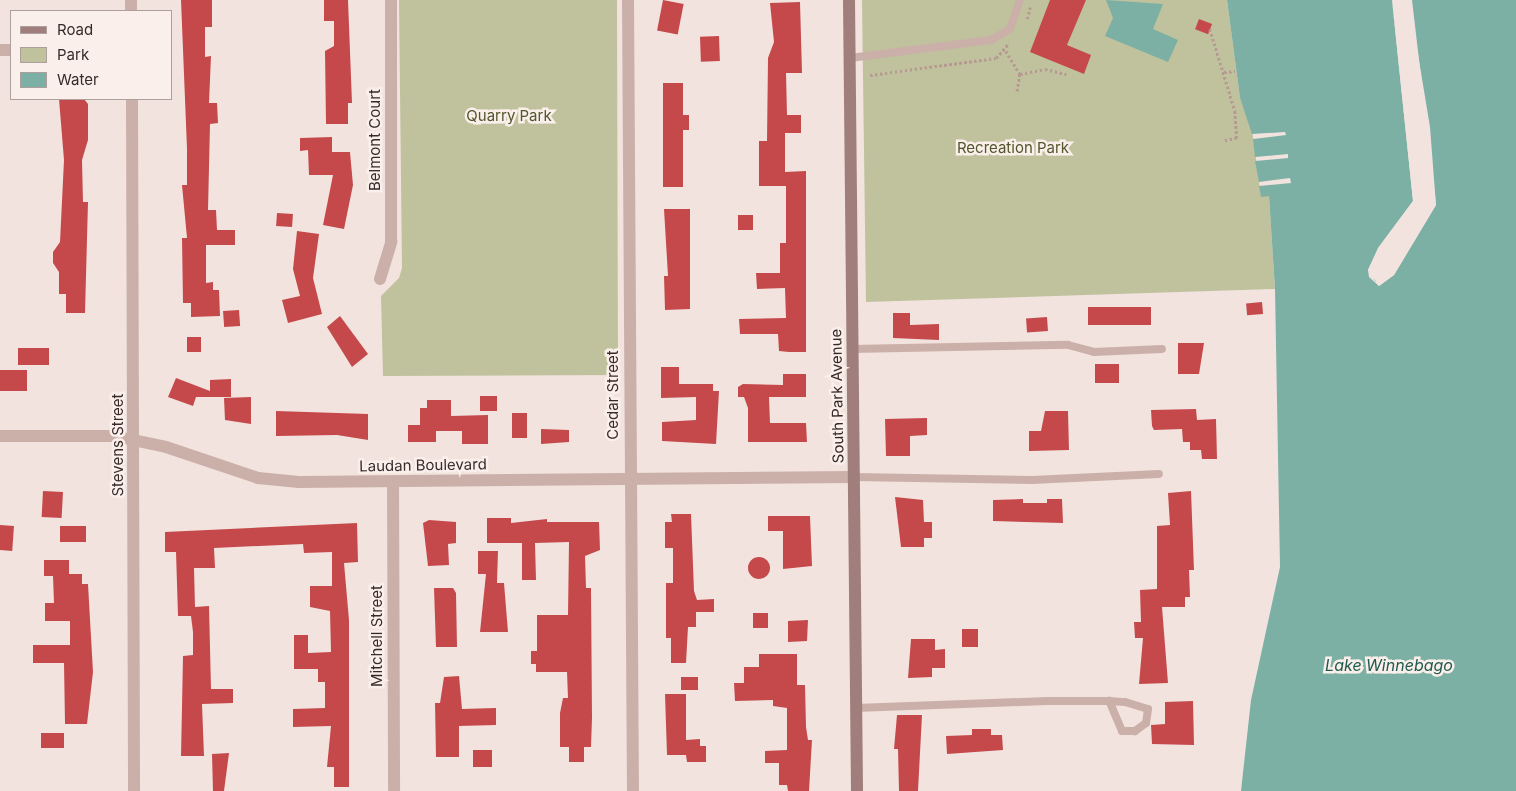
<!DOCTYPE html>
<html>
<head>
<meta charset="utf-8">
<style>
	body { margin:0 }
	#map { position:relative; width:1516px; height:791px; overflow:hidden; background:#f2e3de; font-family:Inter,sans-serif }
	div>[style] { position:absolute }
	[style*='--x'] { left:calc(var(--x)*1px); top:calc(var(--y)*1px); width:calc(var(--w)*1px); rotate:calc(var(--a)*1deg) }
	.green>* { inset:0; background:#bfc29d }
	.water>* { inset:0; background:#7db0a4 }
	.pier>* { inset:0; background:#f2e3de }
	.building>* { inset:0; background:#c5494b; transform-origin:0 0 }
	.round { border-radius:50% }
	.path>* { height:2.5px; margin-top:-1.25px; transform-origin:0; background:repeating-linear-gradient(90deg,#b79993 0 2.5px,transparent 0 5px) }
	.service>* { height:8px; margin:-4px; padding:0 4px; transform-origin:4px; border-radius:4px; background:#cbb0a9 }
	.minor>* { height:12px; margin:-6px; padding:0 6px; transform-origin:6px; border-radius:6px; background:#cbb0a9 }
	.secondary>* { height:12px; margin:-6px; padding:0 6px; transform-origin:6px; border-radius:6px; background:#9f7e7b }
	span { translate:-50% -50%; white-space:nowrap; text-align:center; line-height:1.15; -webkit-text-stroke:5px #faefea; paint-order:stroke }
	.park-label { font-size:15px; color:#52562d }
	.street-label { font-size:15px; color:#382a29 }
	.water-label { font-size:16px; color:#1e5a4e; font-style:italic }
	.legend { position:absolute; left:10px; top:10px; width:162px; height:90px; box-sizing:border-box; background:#faefea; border:1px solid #aca09d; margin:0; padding:6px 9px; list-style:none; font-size:15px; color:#382a29 }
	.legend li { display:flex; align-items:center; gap:10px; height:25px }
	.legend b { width:25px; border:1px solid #aca09d }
</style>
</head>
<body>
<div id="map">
	<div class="green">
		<i style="clip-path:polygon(399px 0,617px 0,618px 375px,383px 376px,381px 296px,399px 278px,402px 268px)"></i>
		<i style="clip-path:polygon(862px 0,1227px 0,1240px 98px,1252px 129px,1261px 196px,1269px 196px,1275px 289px,866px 302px)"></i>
	</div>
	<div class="water">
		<i style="clip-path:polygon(1106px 0,1163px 4px,1153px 29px,1178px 40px,1168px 62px,1105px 36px,1113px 18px)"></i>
		<i style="clip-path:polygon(1227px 0,1392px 0,1413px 201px,1379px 247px,1368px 270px,1379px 286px,1394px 275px,1436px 205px,1412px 0,1516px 0,1516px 791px,1241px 791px,1251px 700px,1280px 567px,1275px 289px,1269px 196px,1261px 197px,1259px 186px,1291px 183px,1290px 178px,1259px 182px,1255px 161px,1288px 158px,1288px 154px,1255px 157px,1253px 139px,1286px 135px,1285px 132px,1252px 134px,1240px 98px)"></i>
	</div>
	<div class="pier">
		<i style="clip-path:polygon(1392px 0,1416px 201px,1381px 249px,1371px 271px,1375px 281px,1379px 283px,1392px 273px,1434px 204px,1409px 0,1430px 127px,1436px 205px,1394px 275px,1379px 286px,1369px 277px,1368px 270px,1378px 248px,1413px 201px)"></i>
	</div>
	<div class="building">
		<i style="clip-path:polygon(181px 0,212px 0,212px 27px,205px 27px,205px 57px,211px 56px,209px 103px,217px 103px,218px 123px,210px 124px,208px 210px,216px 210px,217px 230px,235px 230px,235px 245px,206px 245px,206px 283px,213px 282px,213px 290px,219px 290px,220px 316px,191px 317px,191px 303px,183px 303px,182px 238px,187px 238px,182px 185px,187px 185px,187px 149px)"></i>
		<i style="clip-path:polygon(324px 0,348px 0,352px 103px,348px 103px,348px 124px,326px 124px,325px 51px,334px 46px,334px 21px,324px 21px)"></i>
		<i style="left:663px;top:0;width:21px;height:31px;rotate:11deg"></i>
		<i style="clip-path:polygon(1050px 0,1086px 0,1067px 45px,1091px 55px,1084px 74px,1030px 52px)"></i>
		<i style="clip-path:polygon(800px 2px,802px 73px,786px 73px,787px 115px,801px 115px,801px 133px,785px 133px,785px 172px,806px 171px,806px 352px,789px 352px,779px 351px,778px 334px,740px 334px,739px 319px,786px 318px,785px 288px,757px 289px,756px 273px,780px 273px,780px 243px,786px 243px,786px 186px,759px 186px,759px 141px,767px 141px,768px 58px,774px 42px,770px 3px)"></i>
		<i style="left:1199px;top:19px;width:14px;height:11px;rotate:21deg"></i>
		<i style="left:719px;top:36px;width:25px;height:19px;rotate:88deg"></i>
		<i style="clip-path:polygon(663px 83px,683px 83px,683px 115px,689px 115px,689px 130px,683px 130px,683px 187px,663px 187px)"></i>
		<i style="clip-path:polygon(59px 99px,84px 99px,88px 104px,88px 140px,82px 160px,83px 202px,88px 202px,85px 313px,66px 313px,66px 294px,59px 294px,59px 272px,53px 263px,53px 252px,60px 242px,64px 160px)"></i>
		<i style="clip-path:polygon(332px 137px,332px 152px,350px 152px,353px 185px,344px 229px,323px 225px,333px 175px,309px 175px,308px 150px,300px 151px,300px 138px)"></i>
		<i style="clip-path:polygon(664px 209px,690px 209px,690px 309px,665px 310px,664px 276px,668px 276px)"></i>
		<i style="left:277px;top:213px;width:16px;height:13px;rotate:4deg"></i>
		<i style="left:738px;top:215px;width:15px;height:15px"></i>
		<i style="clip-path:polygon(297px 231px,319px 234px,313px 278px,322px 314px,288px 323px,282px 300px,300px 296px,293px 269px)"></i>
		<i style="left:1262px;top:302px;width:12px;height:16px;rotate:85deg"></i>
		<i style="left:1151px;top:307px;width:18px;height:63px;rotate:90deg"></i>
		<i style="left:239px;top:310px;width:16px;height:16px;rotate:86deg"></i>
		<i style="clip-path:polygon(893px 313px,910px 313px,910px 325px,939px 324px,939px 340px,893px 338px)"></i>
		<i style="clip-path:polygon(340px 316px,368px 354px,352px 367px,327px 327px)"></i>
		<i style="left:1047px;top:317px;width:14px;height:21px;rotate:86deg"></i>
		<i style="left:187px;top:337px;width:14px;height:15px"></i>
		<i style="clip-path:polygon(1178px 343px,1204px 343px,1199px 374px,1178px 374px)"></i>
		<i style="left:18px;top:348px;width:31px;height:17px"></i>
		<i style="left:1095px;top:364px;width:24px;height:19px"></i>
		<i style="clip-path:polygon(661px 367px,679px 367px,679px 384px,713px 384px,713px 391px,719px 391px,716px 444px,662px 441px,662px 422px,696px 420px,696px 397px,661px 398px)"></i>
		<i style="left:0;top:370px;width:27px;height:21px"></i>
		<i style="clip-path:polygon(783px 374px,806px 374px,806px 397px,769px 397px,770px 423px,806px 423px,807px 442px,748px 442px,748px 408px,744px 397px,738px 397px,738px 387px,743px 384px,783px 385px)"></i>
		<i style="clip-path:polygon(176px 378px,210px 391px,210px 380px,231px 379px,231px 397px,196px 397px,193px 406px,168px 397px)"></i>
		<i style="left:480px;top:396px;width:17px;height:15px"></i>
		<i style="clip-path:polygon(251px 397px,251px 424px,225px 420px,224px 398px)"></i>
		<i style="clip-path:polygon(427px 400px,451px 400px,451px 416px,488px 415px,488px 444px,462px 444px,462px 431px,436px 431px,436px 442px,408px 442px,408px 425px,420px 425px,420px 408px,427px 408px)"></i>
		<i style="clip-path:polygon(1196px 409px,1197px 420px,1216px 419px,1217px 459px,1202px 459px,1201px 450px,1190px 450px,1190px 442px,1183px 442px,1182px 429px,1154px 430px,1152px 426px,1151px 410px)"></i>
		<i style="clip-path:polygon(276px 411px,368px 414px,368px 440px,337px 435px,276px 436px)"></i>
		<i style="clip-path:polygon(1045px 411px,1068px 411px,1069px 450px,1029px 451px,1029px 431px,1041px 431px)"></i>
		<i style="left:512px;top:413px;width:15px;height:25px"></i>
		<i style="clip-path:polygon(927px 418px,927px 435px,910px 436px,910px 456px,886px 456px,885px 419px)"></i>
		<i style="clip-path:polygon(541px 429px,569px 430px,569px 442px,541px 444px)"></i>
		<i style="left:43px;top:491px;width:20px;height:26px;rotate:3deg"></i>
		<i style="clip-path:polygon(1191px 491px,1194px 570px,1189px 570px,1190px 597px,1185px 597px,1185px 607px,1162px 607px,1168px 683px,1139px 684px,1143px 638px,1135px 638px,1134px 622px,1141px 622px,1140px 590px,1157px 589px,1157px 526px,1170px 525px,1168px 493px)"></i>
		<i style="clip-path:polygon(895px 497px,923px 500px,924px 522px,932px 522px,932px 538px,924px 538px,924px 547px,901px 547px)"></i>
		<i style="clip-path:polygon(1023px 499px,1023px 503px,1047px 503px,1047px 499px,1062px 499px,1063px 523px,993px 521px,993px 500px)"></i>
		<i style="clip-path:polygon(671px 514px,691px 514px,694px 591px,697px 600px,714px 599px,714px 612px,696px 612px,696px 627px,688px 627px,686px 663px,671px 663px,671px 638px,666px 638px,666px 583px,673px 583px,673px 548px,665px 548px,665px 522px,672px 522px)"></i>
		<i style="clip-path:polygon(768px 516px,810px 516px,812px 566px,783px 569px,783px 531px,768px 531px)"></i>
		<i style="clip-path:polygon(487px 518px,511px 518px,511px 523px,547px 519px,547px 522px,599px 522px,600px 550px,585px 556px,586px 588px,591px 588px,592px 718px,591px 747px,584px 747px,584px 762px,569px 762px,569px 747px,560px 747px,560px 713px,563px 698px,568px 698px,567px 672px,536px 672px,536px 664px,531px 664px,531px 651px,537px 651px,537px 615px,568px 615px,569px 542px,535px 543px,536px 580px,522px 580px,522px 543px,487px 543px)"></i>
		<i style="clip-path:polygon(429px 520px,456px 522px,456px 543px,448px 544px,449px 565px,428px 566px,423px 523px)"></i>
		<i style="clip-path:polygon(357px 523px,358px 562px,344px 563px,349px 620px,349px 787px,334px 787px,334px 767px,327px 767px,331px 726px,293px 727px,293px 709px,325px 708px,325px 682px,318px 682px,318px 669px,294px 669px,294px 635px,308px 635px,308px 653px,331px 652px,330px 611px,310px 607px,310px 586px,332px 586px,332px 552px,304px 553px,303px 544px,214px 548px,215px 568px,194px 568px,195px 607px,209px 606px,211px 689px,233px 689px,233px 703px,202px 704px,204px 756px,181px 756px,183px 656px,193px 655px,193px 632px,191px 616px,178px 616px,176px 552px,165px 552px,165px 532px)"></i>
		<i style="left:0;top:525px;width:14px;height:25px;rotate:4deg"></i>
		<i style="left:86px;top:526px;width:16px;height:26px;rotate:90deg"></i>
		<i style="clip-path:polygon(478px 551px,498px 551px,497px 583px,504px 583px,508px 632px,480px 632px,486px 574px,478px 574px)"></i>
		<i class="round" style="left:748px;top:557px;width:22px;height:22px"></i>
		<i style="clip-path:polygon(44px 560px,69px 560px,69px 574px,82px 574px,82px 584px,88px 584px,93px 672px,87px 724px,65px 724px,64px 663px,33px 663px,33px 645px,70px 645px,70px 621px,45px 621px,45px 603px,54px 603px,53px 576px,44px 576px)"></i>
		<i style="clip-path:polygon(434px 588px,453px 588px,456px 593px,457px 647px,436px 647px)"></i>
		<i style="left:753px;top:613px;width:15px;height:15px"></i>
		<i style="clip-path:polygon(808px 620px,807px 641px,788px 642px,788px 621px)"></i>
		<i style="left:962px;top:629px;width:16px;height:18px"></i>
		<i style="clip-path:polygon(911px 639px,935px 639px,935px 650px,945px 649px,945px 668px,932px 668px,932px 677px,908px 678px)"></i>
		<i style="clip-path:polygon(759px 654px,797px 654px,797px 685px,805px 685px,806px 727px,808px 740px,812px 740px,809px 791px,788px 791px,787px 785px,779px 785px,779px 763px,765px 763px,765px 751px,787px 750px,787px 708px,773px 706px,773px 700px,735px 701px,734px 683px,744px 683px,744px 667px,759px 667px)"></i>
		<i style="clip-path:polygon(459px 676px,462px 709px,496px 708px,496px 725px,459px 726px,459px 757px,436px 757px,435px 703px,440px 703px,444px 677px)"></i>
		<i style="left:681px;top:677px;width:17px;height:13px"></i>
		<i style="clip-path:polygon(665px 694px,686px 694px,686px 740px,700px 739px,700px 746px,706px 746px,706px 762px,687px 762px,686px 755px,667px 755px)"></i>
		<i style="clip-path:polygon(1193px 701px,1194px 745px,1152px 744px,1151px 725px,1165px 724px,1165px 702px)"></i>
		<i style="clip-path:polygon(897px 715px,922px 715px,918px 791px,899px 791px,898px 749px,894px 749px)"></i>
		<i style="clip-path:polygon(972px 729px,991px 729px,991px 735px,1002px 735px,1003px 750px,947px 754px,946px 736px,972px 735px)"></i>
		<i style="left:41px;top:733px;width:23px;height:15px"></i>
		<i style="left:473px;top:750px;width:19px;height:17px"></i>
		<i style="clip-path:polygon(229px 753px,224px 791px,213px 791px,212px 754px)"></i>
	</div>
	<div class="path">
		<i style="--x:1027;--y:19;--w:12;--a:-76"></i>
		<i style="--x:1210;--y:29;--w:86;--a:73"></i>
		<i style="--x:1235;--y:111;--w:27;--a:86"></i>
		<i style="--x:1237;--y:138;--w:13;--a:167"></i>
		<i style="--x:1006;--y:51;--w:27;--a:59"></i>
		<i style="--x:1020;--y:74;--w:19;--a:99"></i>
		<i style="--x:1224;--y:72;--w:11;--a:-5"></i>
		<i style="--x:1020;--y:74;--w:25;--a:-11"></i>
		<i style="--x:1045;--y:69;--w:22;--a:13"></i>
		<i style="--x:870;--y:75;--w:127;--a:-7.7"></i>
		<i style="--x:996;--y:58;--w:20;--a:-49"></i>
	</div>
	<div class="service">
		<i style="--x:850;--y:58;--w:142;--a:-7.3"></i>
		<i style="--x:991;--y:40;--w:22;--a:-30"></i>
		<i style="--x:1010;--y:29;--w:31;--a:-71"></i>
		<i style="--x:852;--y:349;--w:216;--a:-1.1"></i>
		<i style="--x:1068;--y:345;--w:27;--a:15"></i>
		<i style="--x:1094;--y:352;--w:68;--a:-2.5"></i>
		<i style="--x:854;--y:477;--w:178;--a:1"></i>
		<i style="--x:1032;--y:480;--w:127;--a:-2.7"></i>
		<i style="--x:856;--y:708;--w:191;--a:-2.1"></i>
		<i style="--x:1047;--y:701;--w:62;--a:0"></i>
		<i style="--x:1109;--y:701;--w:16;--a:4"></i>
		<i style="--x:1125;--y:702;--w:24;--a:17"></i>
		<i style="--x:1148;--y:709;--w:14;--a:98"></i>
		<i style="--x:1146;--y:723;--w:14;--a:144"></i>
		<i style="--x:1135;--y:731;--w:13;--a:180"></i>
		<i style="--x:1122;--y:731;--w:33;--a:-113"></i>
	</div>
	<div class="minor">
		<i style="--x:131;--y:0;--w:11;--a:90"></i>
		<i style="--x:628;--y:0;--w:791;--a:89.64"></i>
		<i style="--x:0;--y:50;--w:11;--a:0"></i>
		<i style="--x:132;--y:99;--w:692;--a:89.83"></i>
		<i style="--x:380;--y:279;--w:39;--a:-73"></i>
		<i style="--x:391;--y:242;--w:242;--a:-90"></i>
		<i style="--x:0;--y:436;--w:114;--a:0"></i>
		<i style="--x:114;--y:436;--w:53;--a:11.9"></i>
		<i style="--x:166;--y:447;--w:97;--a:18.6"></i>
		<i style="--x:258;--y:478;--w:41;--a:5.6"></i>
		<i style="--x:299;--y:482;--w:555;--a:-0.52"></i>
		<i style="--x:393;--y:482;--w:309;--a:89.8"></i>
	</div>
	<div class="secondary">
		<i style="--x:849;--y:0;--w:791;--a:89.42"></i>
	</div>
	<div class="park-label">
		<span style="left:509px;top:116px">Quarry Park</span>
		<span style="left:1013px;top:148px">Recreation Park</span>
	</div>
	<div class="street-label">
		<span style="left:375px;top:140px;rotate:-90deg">Belmont Court</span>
		<span style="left:613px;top:395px;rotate:-90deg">Cedar Street</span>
		<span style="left:837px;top:396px;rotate:-91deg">South Park Avenue</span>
		<span style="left:118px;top:445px;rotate:-90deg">Stevens Street</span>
		<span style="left:423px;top:465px;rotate:-1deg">Laudan Boulevard</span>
		<span style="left:377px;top:636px;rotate:-90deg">Mitchell Street</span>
	</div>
	<div class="water-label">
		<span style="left:1389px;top:665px">Lake Winnebago</span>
	</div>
	<ul class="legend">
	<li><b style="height:6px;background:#9f7e7b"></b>Road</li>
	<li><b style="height:14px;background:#bfc29d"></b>Park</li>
	<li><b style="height:14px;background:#7db0a4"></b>Water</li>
	</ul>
</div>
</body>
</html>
